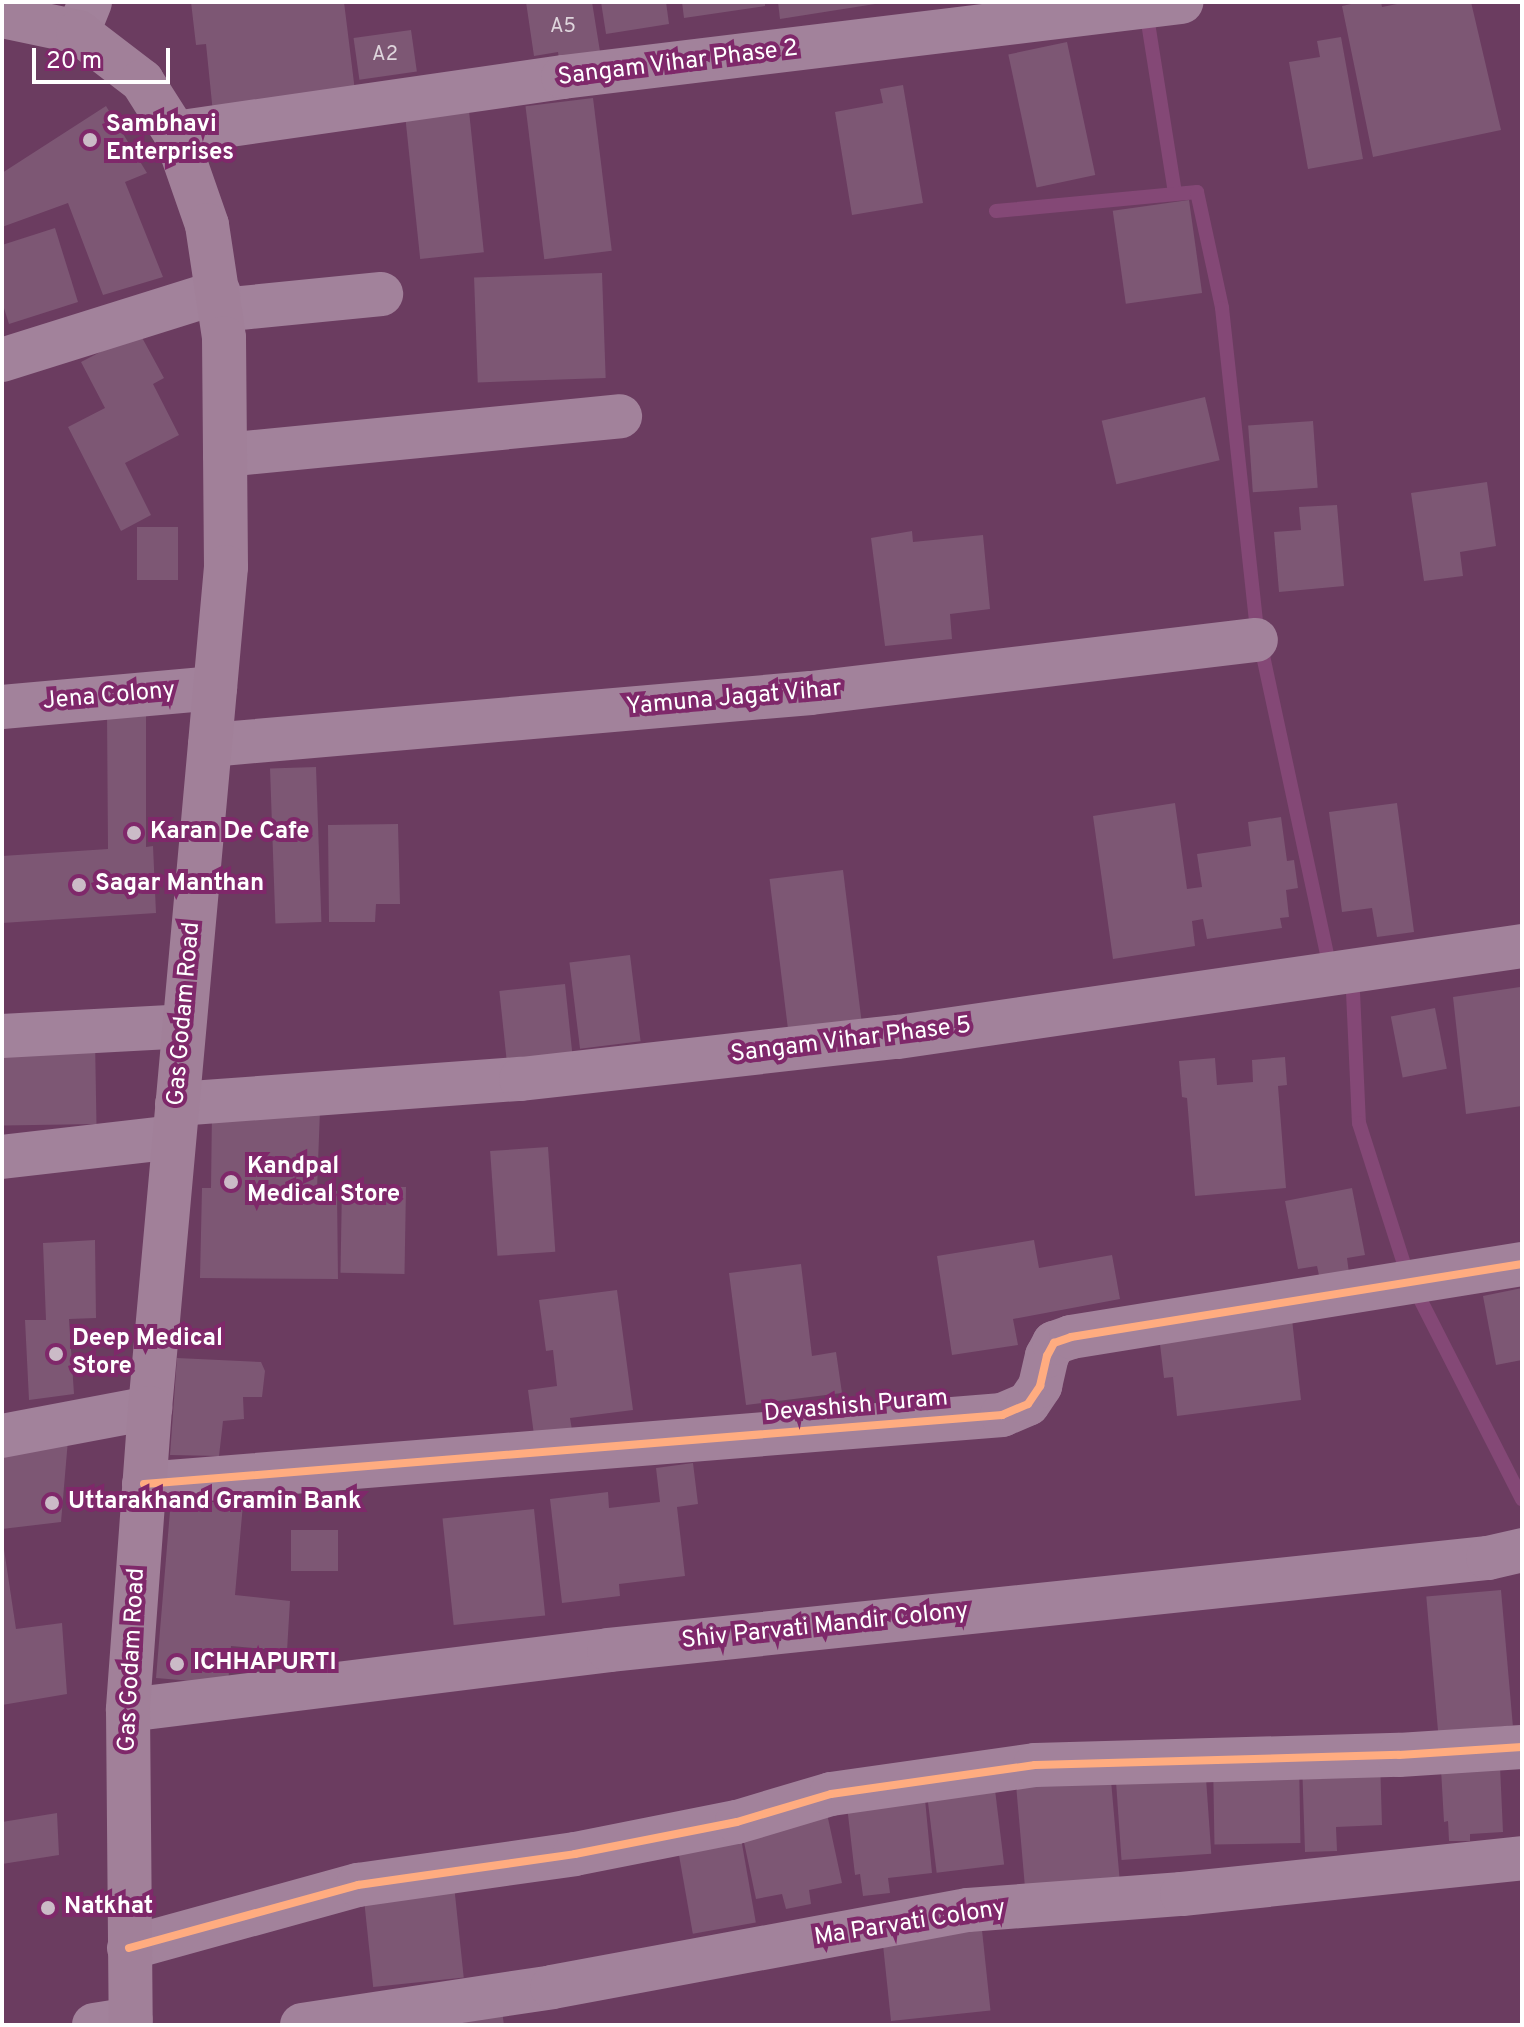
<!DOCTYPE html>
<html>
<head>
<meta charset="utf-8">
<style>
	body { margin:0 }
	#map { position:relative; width:1524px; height:2027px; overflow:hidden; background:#6b3c60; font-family:Overpass,sans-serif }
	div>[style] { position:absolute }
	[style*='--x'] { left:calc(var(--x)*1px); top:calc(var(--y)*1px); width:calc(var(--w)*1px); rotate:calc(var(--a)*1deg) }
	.stream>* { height:14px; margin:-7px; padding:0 7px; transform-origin:7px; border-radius:7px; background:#844876 }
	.building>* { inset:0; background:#7d5774; transform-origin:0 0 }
	.minor>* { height:44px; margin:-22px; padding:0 22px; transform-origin:22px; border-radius:22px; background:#a2829b }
	.major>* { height:44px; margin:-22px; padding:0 22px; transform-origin:22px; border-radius:22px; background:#a18099 }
	.cycleway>* { height:8px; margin:-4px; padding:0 4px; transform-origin:4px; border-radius:4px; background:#ffac80 }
	.dots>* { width:22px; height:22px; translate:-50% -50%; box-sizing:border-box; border:4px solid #7f286a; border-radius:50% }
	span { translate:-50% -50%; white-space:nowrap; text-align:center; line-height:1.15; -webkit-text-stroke:8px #7f286a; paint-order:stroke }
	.number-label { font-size:20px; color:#ded5dc }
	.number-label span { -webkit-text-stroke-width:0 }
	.street-label { font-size:24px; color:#fff }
	.poi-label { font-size:24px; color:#fff; font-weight:700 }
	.left { translate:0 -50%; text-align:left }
	.frame { position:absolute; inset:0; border:4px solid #fff; pointer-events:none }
	.scale { position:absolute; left:32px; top:48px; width:138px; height:36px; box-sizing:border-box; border:4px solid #fff; border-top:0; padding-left:10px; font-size:24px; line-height:28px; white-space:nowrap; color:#fff; -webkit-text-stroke:6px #7f286a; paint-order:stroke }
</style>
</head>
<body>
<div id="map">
	<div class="stream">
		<i style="--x:1146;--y:10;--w:186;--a:81"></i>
		<i style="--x:996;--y:211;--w:202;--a:-5.4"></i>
		<i style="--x:1197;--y:192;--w:119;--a:77.8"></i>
		<i style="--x:1222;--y:308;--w:317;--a:83.8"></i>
		<i style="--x:1256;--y:623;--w:343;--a:77.9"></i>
		<i style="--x:1353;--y:992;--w:131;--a:87.4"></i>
		<i style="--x:1359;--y:1123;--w:145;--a:72.3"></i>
		<i style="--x:1419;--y:1297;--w:227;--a:63"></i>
	</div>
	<div class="building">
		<i style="clip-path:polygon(191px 2px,344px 2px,356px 99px,213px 113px,206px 44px,196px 45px)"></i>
		<i style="clip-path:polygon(526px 2px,592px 2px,602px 64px,561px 71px,558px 52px,534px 56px)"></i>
		<i style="clip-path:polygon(601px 2px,666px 2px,669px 24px,606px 34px)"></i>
		<i style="clip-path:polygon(682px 2px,765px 2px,765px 6px,684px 18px)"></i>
		<i style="clip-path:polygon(778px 2px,875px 2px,875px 4px,780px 19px)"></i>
		<i style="clip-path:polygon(1360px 2px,1381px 2px,1382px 7px,1407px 2px,1471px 2px,1501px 130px,1373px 157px,1342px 6px)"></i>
		<i style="left:411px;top:30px;width:42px;height:58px;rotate:82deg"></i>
		<i style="clip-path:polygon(1341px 37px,1363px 159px,1308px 169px,1289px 62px,1320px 57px,1317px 41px)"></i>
		<i style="left:1067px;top:42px;width:136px;height:60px;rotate:78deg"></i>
		<i style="clip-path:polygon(903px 85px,923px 203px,852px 215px,835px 112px,883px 103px,880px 89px)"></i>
		<i style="left:593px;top:98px;width:154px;height:68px;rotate:83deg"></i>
		<i style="clip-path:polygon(106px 106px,147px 173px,125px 182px,163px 277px,103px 295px,68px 203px,2px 227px,2px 173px)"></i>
		<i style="left:469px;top:111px;width:142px;height:64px;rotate:84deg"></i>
		<i style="left:1189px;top:200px;width:94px;height:77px;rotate:82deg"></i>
		<i style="clip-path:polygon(55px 228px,78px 302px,9px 324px,2px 302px,2px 245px)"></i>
		<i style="left:602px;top:273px;width:105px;height:128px;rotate:88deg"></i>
		<i style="clip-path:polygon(139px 332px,164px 378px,153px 384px,179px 435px,125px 463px,151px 515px,121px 531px,68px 427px,105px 408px,81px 362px)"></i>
		<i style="left:1205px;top:397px;width:65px;height:106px;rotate:77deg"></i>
		<i style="left:1313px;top:421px;width:67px;height:65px;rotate:86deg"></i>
		<i style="clip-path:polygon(1487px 482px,1496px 546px,1460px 552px,1463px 576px,1424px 581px,1411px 493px)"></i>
		<i style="clip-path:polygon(1337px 505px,1344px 586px,1279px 592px,1274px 532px,1301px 530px,1299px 507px)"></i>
		<i style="left:178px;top:527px;width:53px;height:41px;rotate:90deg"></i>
		<i style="clip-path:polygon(912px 531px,913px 542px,983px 535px,990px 609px,950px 614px,952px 639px,885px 646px,871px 538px)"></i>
		<i style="clip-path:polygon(146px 711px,146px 847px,153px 846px,156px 913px,2px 923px,2px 856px,108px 849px,107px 713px)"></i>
		<i style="left:316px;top:767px;width:155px;height:46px;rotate:88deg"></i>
		<i style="clip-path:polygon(1175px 803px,1187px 889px,1202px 887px,1197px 854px,1251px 846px,1248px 822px,1281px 817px,1287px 861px,1294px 860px,1298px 888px,1286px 890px,1289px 917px,1280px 918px,1282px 928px,1207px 939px,1203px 919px,1192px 921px,1195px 946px,1113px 959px,1093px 816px)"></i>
		<i style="clip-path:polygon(1397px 803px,1414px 932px,1377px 937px,1372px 908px,1342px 912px,1329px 812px)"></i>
		<i style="clip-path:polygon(398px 824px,400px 904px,376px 904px,375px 922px,329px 922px,328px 825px)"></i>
		<i style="left:843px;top:870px;width:155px;height:74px;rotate:83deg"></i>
		<i style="left:630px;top:955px;width:87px;height:61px;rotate:83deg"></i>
		<i style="left:565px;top:984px;width:72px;height:66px;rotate:84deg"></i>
		<i style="clip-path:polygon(1520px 987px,1522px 1106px,1466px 1114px,1453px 997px)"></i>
		<i style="left:1435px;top:1008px;width:62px;height:45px;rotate:79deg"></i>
		<i style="left:95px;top:1039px;width:85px;height:93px;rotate:89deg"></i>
		<i style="clip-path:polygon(1285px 1057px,1287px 1085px,1278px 1086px,1286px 1188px,1195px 1196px,1187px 1098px,1182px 1097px,1179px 1061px,1215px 1058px,1217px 1085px,1253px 1082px,1252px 1060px)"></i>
		<i style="clip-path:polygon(212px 1110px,320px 1110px,317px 1190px,337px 1191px,338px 1279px,200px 1278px,202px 1188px,211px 1188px)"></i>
		<i style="left:548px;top:1147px;width:105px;height:58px;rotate:86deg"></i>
		<i style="left:406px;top:1187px;width:87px;height:64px;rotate:91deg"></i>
		<i style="clip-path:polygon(1352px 1188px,1365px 1255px,1347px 1258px,1349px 1273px,1320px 1280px,1317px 1266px,1298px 1269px,1285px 1201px)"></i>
		<i style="clip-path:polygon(95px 1240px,96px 1318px,69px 1319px,74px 1394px,29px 1400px,25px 1320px,46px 1320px,43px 1243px)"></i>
		<i style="clip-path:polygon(1034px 1240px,1039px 1268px,1112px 1255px,1120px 1299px,1013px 1319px,1018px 1345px,952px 1355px,937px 1256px)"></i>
		<i style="clip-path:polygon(801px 1264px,812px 1356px,836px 1352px,842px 1393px,746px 1405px,729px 1273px)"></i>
		<i style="clip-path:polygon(1522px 1288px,1522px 1360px,1496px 1365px,1483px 1296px)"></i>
		<i style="clip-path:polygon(617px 1290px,633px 1410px,570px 1418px,572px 1430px,534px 1435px,528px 1390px,557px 1386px,553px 1350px,546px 1351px,539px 1300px)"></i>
		<i style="clip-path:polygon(1292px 1319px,1301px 1400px,1177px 1416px,1173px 1377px,1164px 1378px,1159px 1336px)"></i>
		<i style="clip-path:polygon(177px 1358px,261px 1362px,265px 1371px,262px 1397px,243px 1397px,244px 1419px,223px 1421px,219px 1456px,170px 1455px)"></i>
		<i style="clip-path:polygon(69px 1428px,61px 1522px,2px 1529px,2px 1439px)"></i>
		<i style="clip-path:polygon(693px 1463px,698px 1504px,677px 1507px,685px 1576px,619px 1584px,620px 1596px,562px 1603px,550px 1499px,608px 1492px,609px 1508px,660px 1502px,656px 1468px)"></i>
		<i style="clip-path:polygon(171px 1499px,243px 1504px,235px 1595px,290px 1601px,287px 1651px,231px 1646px,228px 1684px,156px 1678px)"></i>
		<i style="left:534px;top:1509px;width:107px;height:92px;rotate:84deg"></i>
		<i style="left:291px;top:1530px;width:47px;height:41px"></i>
		<i style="clip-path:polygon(2px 1536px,16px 1629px,62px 1623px,67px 1694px,2px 1705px)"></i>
		<i style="left:1501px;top:1590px;width:136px;height:75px;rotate:85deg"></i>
		<i style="left:1299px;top:1759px;width:84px;height:86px;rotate:89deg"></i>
		<i style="clip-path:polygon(1380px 1759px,1382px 1825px,1336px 1827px,1337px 1851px,1305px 1852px,1302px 1762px)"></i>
		<i style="left:1205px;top:1764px;width:90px;height:90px;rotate:86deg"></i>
		<i style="clip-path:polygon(1500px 1766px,1503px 1832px,1470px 1834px,1470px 1841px,1449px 1841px,1448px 1821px,1444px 1822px,1441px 1769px)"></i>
		<i style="left:1110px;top:1769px;width:109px;height:95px;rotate:85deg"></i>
		<i style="left:995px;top:1790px;width:75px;height:68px;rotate:83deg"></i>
		<i style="clip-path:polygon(925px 1799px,932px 1873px,888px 1878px,890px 1893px,863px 1896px,860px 1874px,855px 1875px,847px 1806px)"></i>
		<i style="clip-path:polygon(826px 1809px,842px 1883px,809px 1890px,811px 1904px,786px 1909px,782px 1894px,756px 1899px,741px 1828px)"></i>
		<i style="clip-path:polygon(57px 1813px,59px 1855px,2px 1864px,2px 1822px)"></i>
		<i style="left:739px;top:1827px;width:97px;height:64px;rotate:80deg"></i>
		<i style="left:454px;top:1885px;width:93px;height:91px;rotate:84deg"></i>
		<i style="left:982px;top:1930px;width:81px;height:100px;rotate:84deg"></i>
		<i style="clip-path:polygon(502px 2011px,504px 2025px,419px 2025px)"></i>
	</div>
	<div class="minor">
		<i style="--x:78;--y:32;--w:32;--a:-68"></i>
		<i style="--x:175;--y:133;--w:392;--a:-8.2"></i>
		<i style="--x:563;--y:77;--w:623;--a:-6.92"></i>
		<i style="--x:221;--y:310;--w:161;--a:-5.7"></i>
		<i style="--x:2;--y:360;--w:227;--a:-17.4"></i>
		<i style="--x:225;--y:455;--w:397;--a:-5.6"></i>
		<i style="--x:2;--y:707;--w:214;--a:-5.1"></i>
		<i style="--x:210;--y:745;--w:603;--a:-4.95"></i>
		<i style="--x:811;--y:693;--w:448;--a:-6.8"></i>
		<i style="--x:2;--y:1036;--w:182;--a:-3.1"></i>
		<i style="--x:177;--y:1104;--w:345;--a:-4.2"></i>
		<i style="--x:521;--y:1079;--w:379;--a:-6.4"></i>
		<i style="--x:898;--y:1037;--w:631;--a:-8.3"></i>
		<i style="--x:2;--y:1157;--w:173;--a:-6.6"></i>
		<i style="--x:2;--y:1436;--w:151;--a:-10.7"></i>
		<i style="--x:144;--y:1484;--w:861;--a:-4.6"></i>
		<i style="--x:1002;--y:1415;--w:28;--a:-23"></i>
		<i style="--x:1028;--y:1404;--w:22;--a:-56"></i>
		<i style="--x:1040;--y:1386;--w:31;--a:-77"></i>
		<i style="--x:1047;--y:1356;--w:15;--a:-62"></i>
		<i style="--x:1054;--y:1343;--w:18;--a:-19"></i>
		<i style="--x:1071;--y:1337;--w:457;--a:-9.2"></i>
		<i style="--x:128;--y:1710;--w:485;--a:-7.1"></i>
		<i style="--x:609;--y:1650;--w:884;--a:-5.98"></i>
		<i style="--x:1488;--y:1558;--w:35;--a:-13"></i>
		<i style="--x:129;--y:1948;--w:238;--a:-15.4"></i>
		<i style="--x:358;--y:1885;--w:219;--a:-8.1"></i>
		<i style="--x:575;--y:1854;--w:165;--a:-11.2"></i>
		<i style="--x:737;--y:1822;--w:98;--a:-16.6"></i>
		<i style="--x:831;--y:1794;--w:206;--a:-8.1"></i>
		<i style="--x:1035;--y:1765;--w:364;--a:-1.6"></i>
		<i style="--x:1399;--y:1755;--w:123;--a:-3.7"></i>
		<i style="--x:94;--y:2025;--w:37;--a:-9"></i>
		<i style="--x:302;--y:2025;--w:253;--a:-8.6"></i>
		<i style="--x:552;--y:1987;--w:423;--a:-10.5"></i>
		<i style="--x:968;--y:1910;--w:215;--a:-4.3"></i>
		<i style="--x:1182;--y:1894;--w:342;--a:-6"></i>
	</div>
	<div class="major">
		<i style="--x:2;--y:16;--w:78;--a:11.9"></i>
		<i style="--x:78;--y:32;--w:81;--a:37.4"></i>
		<i style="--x:142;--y:81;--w:62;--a:57.6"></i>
		<i style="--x:175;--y:133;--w:97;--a:70.8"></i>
		<i style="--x:207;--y:225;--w:114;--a:81.4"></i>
		<i style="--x:224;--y:338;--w:229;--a:89.5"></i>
		<i style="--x:226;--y:567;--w:844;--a:95.16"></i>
		<i style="--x:150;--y:1408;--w:303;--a:94.2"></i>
		<i style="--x:128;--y:1710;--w:315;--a:89.5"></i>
	</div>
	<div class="cycleway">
		<i style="--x:144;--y:1484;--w:861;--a:-4.6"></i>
		<i style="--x:1002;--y:1415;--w:28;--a:-23"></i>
		<i style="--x:1028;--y:1404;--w:22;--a:-56"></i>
		<i style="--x:1040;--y:1386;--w:31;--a:-77"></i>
		<i style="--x:1047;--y:1356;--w:15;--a:-62"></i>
		<i style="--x:1054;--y:1343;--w:18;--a:-19"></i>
		<i style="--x:1071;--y:1337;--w:457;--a:-9.2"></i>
		<i style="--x:129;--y:1948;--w:238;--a:-15.4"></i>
		<i style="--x:358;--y:1885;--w:219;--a:-8.1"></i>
		<i style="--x:575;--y:1854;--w:165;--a:-11.2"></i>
		<i style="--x:737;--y:1822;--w:98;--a:-16.6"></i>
		<i style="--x:831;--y:1794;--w:206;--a:-8.1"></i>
		<i style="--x:1035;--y:1765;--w:364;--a:-1.6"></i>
		<i style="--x:1399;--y:1755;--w:123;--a:-3.7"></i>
	</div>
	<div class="dots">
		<i style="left:90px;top:140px;background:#cbbbc7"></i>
		<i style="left:134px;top:833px;background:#cbbbc7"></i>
		<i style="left:79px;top:885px;background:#cbbbc7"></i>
		<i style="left:231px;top:1182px;background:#cbbbc7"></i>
		<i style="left:56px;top:1354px;background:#cbbbc7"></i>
		<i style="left:52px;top:1503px;background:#cbbbc7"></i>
		<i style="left:177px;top:1664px;background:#cbbbc7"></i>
		<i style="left:48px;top:1908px;background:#cbbbc7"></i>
	</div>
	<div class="number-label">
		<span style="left:563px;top:27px">A5</span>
		<span style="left:385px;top:55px">A2</span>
	</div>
	<div class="street-label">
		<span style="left:678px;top:64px;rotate:-7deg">Sangam Vihar Phase 2</span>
		<span style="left:109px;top:697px;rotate:-5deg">Jena Colony</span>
		<span style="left:734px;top:699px;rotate:-5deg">Yamuna Jagat Vihar</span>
		<span style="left:185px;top:1014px;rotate:-85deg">Gas Godam Road</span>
		<span style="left:851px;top:1041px;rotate:-7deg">Sangam Vihar Phase 5</span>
		<span style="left:856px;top:1407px;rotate:-5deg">Devashish Puram</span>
		<span style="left:825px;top:1627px;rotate:-6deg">Shiv Parvati Mandir Colony</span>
		<span style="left:133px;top:1660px;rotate:-87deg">Gas Godam Road</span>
		<span style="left:910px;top:1924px;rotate:-9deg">Ma Parvati Colony</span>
	</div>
	<div class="poi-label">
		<span class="left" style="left:106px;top:140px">Sambhavi<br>Enterprises</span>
		<span class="left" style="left:150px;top:833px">Karan De Cafe</span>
		<span class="left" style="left:95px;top:885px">Sagar Manthan</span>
		<span class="left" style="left:247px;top:1182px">Kandpal<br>Medical Store</span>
		<span class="left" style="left:72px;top:1354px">Deep Medical<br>Store</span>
		<span class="left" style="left:68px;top:1503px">Uttarakhand Gramin Bank</span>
		<span class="left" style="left:193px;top:1664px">ICHHAPURTI</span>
		<span class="left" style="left:64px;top:1908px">Natkhat</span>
	</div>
	<div class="frame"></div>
	<div class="scale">20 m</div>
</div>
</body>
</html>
